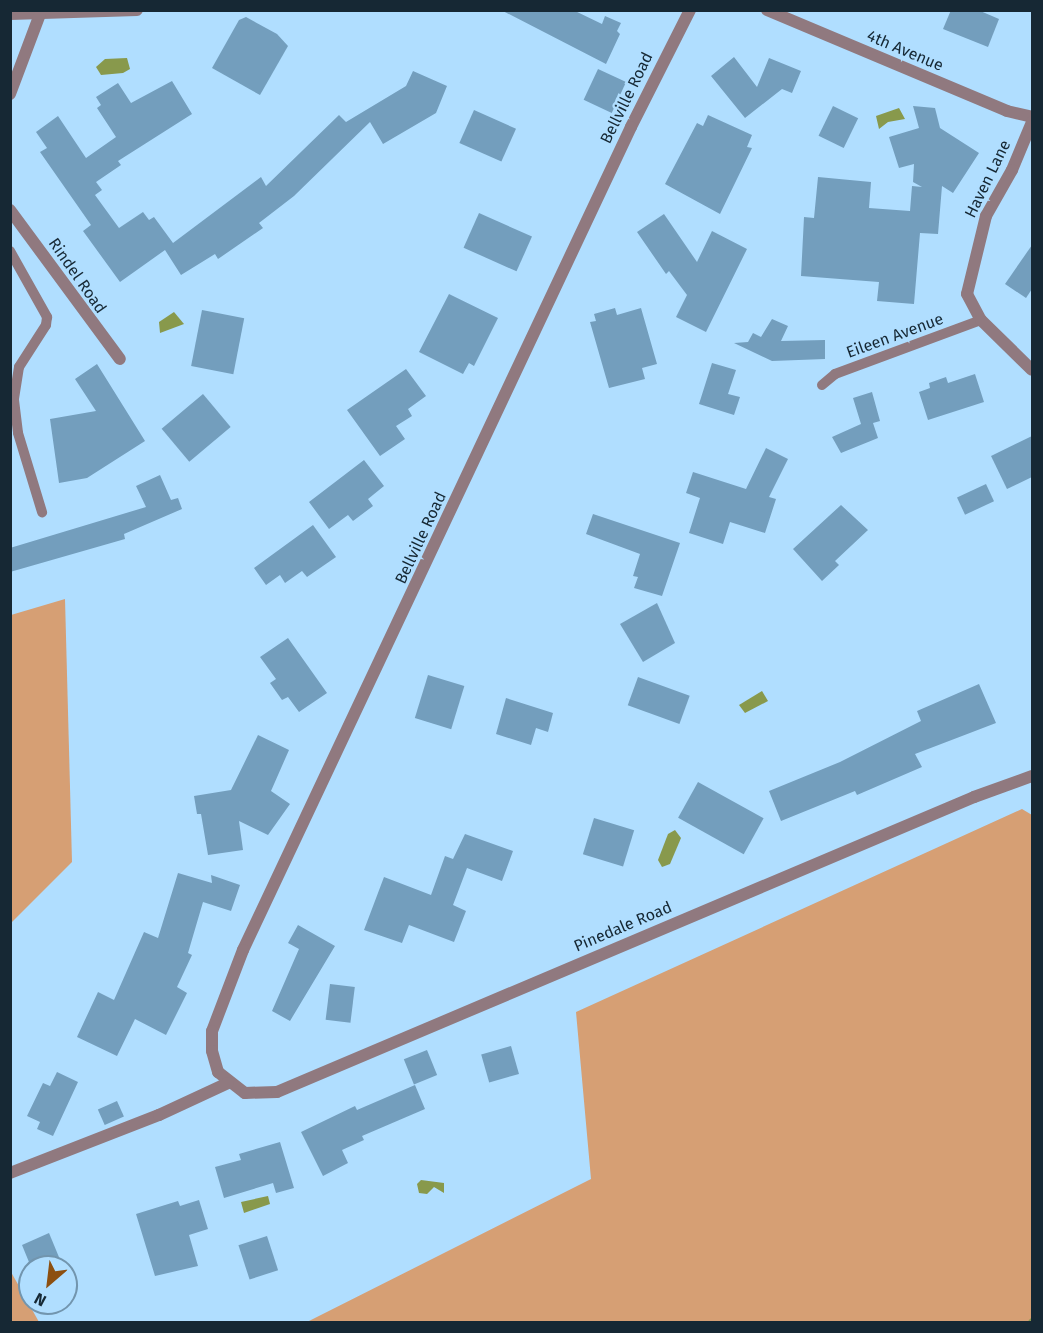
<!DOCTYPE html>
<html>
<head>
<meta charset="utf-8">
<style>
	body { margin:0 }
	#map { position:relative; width:1043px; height:1333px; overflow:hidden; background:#b0deff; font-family:"Fira Sans",sans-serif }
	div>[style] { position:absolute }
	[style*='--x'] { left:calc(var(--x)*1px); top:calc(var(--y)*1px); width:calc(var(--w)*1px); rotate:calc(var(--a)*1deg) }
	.green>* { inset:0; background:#d69f74 }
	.water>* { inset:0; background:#88994c }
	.stream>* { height:7px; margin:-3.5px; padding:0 3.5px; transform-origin:3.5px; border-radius:3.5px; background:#88994c }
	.building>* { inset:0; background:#739ebd; transform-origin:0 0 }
	.lane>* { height:10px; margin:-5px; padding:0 5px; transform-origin:5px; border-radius:5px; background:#90797f }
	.street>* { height:12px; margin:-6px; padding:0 6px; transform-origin:6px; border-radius:6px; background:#90797f }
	span { translate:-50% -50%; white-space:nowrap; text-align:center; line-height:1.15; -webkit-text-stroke:5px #b0deff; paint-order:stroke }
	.street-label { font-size:16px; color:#162834 }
	.frame { position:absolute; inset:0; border:12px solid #162834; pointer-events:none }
	.north { position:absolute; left:18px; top:1255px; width:60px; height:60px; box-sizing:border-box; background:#b0deff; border:2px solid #7295ae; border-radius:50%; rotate:208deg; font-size:16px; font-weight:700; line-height:24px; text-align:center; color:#162834 }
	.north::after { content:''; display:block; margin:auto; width:21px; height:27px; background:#8c4f10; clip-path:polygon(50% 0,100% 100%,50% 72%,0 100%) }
</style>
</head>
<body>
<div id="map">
	<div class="green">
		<i style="clip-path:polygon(65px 599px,72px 862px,11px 923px,11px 615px)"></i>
		<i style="clip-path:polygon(1022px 809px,1032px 815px,1032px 1322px,307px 1322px,591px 1179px,576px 1012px)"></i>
		<i style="clip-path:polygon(11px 1272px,39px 1322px,11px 1322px)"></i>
	</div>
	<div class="water">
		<i style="clip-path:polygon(127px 58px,130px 69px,123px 73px,101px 75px,96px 67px,105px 59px)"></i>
		<i style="clip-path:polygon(899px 108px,905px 119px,888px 122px,879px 129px,876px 116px)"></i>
		<i style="clip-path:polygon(174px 312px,184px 324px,160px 333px,159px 322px)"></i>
		<i style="clip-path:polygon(762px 691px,768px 701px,745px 713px,739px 705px)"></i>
		<i style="clip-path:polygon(675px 830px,681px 838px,670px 864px,662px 867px,658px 860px,668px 834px)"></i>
		<i style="clip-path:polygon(421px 1180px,444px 1183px,444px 1193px,434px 1187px,427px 1194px,419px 1193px,417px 1184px)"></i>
		<i style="clip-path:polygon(268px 1196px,270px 1204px,244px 1213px,241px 1202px)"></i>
	</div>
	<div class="stream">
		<i style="--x:1031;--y:1322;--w:1;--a:-45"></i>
	</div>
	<div class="building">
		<i style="clip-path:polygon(501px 10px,573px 10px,602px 24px,605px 16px,621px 23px,617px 31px,620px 34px,606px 64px)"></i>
		<i style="clip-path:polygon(951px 10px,978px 10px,999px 19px,988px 47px,943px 29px)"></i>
		<i style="clip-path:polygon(246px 17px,277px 34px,288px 46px,260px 95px,212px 68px,239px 20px)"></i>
		<i style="clip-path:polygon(734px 57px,757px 87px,769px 58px,801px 71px,792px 93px,782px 89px,745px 118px,711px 76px)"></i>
		<i style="left:598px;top:69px;width:31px;height:34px;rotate:25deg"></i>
		<i style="clip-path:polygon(413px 71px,447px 86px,436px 113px,383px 144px,370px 122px,294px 196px,259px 223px,263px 228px,218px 259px,215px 254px,181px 275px,165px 250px,120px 282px,83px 231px,91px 225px,40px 152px,47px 148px,36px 132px,58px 116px,86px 158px,116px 137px,97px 108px,101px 105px,96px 97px,118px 83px,131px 103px,172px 81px,192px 114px,118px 161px,121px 165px,96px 182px,102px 190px,95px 195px,119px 228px,143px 212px,149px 220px,154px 217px,173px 243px,261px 177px,266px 186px,339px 115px,346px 122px,406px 86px)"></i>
		<i style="left:833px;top:106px;width:28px;height:33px;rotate:26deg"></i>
		<i style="clip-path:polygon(913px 106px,935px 108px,940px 128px,979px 153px,953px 193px,942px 186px,938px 234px,920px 233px,914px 304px,877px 301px,879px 282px,801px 276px,804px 217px,814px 218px,818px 177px,871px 182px,869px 208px,910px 211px,912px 186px,922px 187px,913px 182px,914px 164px,899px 168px,889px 137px,919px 128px)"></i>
		<i style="left:474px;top:110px;width:46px;height:36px;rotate:24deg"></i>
		<i style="clip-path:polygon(708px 115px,752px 135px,747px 147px,752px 148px,720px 214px,665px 184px,697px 123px,703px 126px)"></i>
		<i style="left:479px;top:213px;width:58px;height:38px;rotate:24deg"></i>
		<i style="clip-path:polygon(664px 214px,697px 262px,712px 231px,747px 249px,706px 332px,676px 317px,687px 295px,669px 271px,666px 274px,637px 232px)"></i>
		<i style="clip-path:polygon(1032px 245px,1032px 289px,1026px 298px,1005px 284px)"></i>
		<i style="clip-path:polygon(449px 294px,498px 318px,474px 366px,469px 363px,463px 374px,419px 352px)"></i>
		<i style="clip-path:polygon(615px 308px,617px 315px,641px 308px,657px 364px,642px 368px,645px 379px,609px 388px,590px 322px,596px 321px,594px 314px)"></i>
		<i style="left:202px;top:310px;width:43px;height:57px;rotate:11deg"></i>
		<i style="clip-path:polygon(772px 319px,788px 326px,781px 341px,825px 340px,825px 359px,772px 361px,734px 343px,748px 342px,753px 333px,761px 337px)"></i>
		<i style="clip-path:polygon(712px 363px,736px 370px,728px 394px,740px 397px,734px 415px,699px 404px)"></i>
		<i style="clip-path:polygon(97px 364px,145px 441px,87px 478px,59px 483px,50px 419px,96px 411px,75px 379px)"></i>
		<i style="clip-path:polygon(406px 369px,426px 396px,408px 409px,412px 416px,396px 426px,405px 439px,380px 456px,347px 410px)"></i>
		<i style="clip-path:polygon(975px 374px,984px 402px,928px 420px,919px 392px,930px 388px,929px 383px,946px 377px,948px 383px)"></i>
		<i style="clip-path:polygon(872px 392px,880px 421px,873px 423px,878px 438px,841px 453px,832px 437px,861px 424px,853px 398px)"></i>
		<i style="left:203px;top:394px;width:43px;height:54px;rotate:50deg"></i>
		<i style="clip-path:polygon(1032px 436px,1032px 477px,1007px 489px,991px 456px)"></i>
		<i style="clip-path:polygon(766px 448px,788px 459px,769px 497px,776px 499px,765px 533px,730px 522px,723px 544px,689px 533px,700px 498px,686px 493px,693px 472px,746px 489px)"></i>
		<i style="clip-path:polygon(364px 460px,384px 486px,368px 499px,373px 506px,353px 521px,348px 515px,329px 529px,309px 502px)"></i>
		<i style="clip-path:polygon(160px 475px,171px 500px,178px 498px,182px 509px,124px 534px,125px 539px,10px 572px,10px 548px,146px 507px,136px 486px)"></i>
		<i style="left:986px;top:484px;width:19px;height:32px;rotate:65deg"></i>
		<i style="clip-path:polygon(841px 505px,868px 530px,835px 561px,839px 565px,822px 581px,793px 549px)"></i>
		<i style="clip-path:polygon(593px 514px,680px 543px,662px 596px,634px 588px,638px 577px,633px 576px,640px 554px,586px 534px)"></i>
		<i style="clip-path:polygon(313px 525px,336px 557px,307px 577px,302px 571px,285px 583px,280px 575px,266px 585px,254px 568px)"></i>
		<i style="clip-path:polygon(657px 603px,675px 643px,643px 662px,620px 624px)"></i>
		<i style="clip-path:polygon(288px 638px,327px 693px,299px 712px,288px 697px,282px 700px,270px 683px,276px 679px,260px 657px)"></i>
		<i style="left:428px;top:675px;width:38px;height:45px;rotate:17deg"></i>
		<i style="left:638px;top:677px;width:55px;height:30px;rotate:20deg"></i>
		<i style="clip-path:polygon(979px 684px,996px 723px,915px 754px,922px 767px,857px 795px,855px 791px,781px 821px,769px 791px,840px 762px,921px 721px,917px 711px)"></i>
		<i style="clip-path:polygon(506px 698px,553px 713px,548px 732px,536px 728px,531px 745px,496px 734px)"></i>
		<i style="clip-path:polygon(258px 735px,289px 750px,271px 791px,290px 804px,268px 835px,239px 821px,243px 850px,208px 855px,201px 814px,197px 814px,194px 796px,231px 790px)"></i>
		<i style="left:698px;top:782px;width:75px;height:41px;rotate:29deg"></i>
		<i style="left:594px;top:818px;width:42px;height:38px;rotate:17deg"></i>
		<i style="clip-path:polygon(465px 834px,513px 851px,502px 881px,467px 868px,453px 905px,466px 911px,454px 942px,409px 925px,402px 943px,364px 930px,384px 877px,431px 895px,445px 856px,453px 859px)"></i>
		<i style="clip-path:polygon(178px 873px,212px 883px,211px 875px,240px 885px,231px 911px,203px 902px,188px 953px,192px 955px,177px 987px,187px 993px,166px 1035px,135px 1019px,117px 1056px,77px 1037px,98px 992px,114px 1000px,144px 932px,158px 938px)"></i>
		<i style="clip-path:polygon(298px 925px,335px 946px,290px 1021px,272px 1011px,299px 949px,288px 943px)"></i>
		<i style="left:330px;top:984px;width:25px;height:36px;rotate:7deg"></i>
		<i style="left:511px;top:1046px;width:29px;height:31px;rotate:74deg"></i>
		<i style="left:427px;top:1050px;width:27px;height:25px;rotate:68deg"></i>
		<i style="clip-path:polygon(57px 1072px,78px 1082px,53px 1136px,37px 1129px,40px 1122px,27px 1116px,43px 1083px,50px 1086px)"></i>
		<i style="clip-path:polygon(415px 1085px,425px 1109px,362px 1136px,364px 1140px,342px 1150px,348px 1163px,323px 1176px,301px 1132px,355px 1106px,357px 1110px)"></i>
		<i style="left:117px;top:1101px;width:17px;height:21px;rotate:66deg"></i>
		<i style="clip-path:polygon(280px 1142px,294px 1188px,276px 1193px,273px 1183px,224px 1198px,215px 1167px,241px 1160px,239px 1154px)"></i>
		<i style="clip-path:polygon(199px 1200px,208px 1229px,189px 1235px,198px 1266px,155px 1276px,136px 1214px,178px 1201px,180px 1206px)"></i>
		<i style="clip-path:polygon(49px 1233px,61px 1262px,49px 1267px,31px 1267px,22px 1245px)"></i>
		<i style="left:267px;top:1236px;width:36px;height:30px;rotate:72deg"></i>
	</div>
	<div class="lane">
		<i style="--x:10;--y:251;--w:76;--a:60.7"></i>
		<i style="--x:47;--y:317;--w:8;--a:97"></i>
		<i style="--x:46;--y:325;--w:50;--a:122.7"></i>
		<i style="--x:19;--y:367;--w:33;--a:99"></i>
		<i style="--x:14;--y:400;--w:33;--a:83"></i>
		<i style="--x:18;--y:433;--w:83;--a:73.1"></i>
		<i style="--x:822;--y:385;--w:17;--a:-40"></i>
		<i style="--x:835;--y:374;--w:156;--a:-20.3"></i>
	</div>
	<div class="street">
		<i style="--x:690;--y:10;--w:131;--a:116.8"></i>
		<i style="--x:631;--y:127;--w:910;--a:115.24"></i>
		<i style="--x:243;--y:950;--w:87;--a:110.9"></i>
		<i style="--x:212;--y:1031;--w:20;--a:90"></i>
		<i style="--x:212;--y:1051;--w:22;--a:74"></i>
		<i style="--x:218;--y:1072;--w:34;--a:38"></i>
		<i style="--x:245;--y:1093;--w:32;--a:-2"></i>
		<i style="--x:277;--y:1092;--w:757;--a:-22.94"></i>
		<i style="--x:974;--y:797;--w:62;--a:-19.9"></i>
		<i style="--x:767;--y:10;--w:260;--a:22.8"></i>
		<i style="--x:1007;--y:111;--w:26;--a:13"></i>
		<i style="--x:10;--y:14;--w:127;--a:-1.8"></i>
		<i style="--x:10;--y:94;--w:85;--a:-69.4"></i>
		<i style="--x:1032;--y:122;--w:52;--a:112.6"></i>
		<i style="--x:1012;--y:170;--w:53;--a:119.5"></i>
		<i style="--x:986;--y:216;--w:80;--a:103.7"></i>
		<i style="--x:967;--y:294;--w:30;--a:62"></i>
		<i style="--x:981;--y:320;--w:71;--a:44.4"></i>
		<i style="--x:10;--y:210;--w:185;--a:53.6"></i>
		<i style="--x:10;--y:1173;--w:160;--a:-21.3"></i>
		<i style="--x:159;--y:1115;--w:76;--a:-24.9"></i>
	</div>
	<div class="street-label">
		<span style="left:905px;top:51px;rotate:23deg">4th Avenue</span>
		<span style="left:627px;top:98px;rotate:-64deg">Bellville Road</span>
		<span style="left:988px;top:179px;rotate:-64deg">Haven Lane</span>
		<span style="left:77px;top:276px;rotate:55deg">Rindel Road</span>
		<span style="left:895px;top:336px;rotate:-20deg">Eileen Avenue</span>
		<span style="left:421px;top:538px;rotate:-65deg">Bellville Road</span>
		<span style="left:623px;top:927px;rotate:-23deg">Pinedale Road</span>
	</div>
	<div class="frame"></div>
	<div class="north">N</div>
</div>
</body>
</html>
